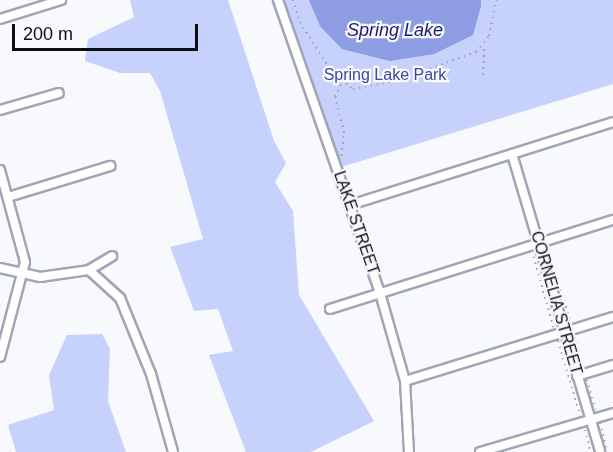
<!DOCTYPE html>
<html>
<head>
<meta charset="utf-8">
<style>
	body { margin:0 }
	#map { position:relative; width:613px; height:452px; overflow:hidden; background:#f8f9fd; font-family:Arial,sans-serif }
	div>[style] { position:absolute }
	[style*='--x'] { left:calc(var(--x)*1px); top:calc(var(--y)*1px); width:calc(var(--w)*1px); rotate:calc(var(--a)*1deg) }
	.green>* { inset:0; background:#c6d1fc }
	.water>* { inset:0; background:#8d9ce3 }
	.path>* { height:1.5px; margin-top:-0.75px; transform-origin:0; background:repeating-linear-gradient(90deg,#a3a4a8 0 1.5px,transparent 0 6px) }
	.roads { filter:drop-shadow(2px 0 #a1a5b5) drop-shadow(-2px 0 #a1a5b5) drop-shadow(0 2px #a1a5b5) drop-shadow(0 -2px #a1a5b5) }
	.minor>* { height:8px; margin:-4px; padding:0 4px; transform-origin:4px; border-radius:4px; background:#fff }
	span { translate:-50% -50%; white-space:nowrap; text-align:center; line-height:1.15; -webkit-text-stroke:4.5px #f8f9fd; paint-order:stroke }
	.park-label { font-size:16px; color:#3f499d }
	.street-label { font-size:16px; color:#0d0e13 }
	.water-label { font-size:18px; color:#1b1a6c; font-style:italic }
	.scale { position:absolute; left:12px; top:24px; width:186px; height:27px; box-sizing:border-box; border:3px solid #0d0e13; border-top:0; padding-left:8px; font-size:18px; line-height:21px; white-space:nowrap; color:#0d0e13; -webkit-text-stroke:4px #f8f9fd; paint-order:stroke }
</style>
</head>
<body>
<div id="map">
	<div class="green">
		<i style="clip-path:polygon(130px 0,228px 0,274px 141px,286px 163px,275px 182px,293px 211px,299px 295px,374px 421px,311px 452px,246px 452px,209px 355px,233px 351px,218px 309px,194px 311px,170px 247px,203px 239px,160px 91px,150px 73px,120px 73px,85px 61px,88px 39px,134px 17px)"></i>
		<i style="clip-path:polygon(278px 0,613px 0,613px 84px,338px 168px)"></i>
		<i style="clip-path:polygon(102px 334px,110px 349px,108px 401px,126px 452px,16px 452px,8px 425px,54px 410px,49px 375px,67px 335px)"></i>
	</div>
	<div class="water">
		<i style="clip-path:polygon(309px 0,481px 0,481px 6px,473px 35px,434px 54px,390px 61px,342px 49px,320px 26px)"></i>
	</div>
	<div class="path">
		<i style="--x:293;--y:0;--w:23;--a:72"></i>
		<i style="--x:300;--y:22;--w:59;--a:57.4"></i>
		<i style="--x:332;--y:72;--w:27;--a:39"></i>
		<i style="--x:353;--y:89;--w:44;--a:-10.5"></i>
		<i style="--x:396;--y:81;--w:85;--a:-19.9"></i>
		<i style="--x:476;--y:52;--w:21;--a:-51"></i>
		<i style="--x:489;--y:36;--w:37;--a:-79"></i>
		<i style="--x:483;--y:75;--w:29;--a:-88"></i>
		<i style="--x:341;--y:156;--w:23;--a:-83"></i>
		<i style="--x:344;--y:133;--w:37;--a:-104"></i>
		<i style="--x:335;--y:97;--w:14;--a:-65"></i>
		<i style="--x:549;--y:249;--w:77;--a:73.4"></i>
		<i style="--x:532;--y:251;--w:80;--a:74.1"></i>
		<i style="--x:575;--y:337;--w:31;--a:75"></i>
		<i style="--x:558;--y:341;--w:76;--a:73.2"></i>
		<i style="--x:587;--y:380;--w:31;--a:73"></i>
		<i style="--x:600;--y:423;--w:30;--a:75"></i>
		<i style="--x:585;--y:430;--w:23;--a:75"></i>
	</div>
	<div class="roads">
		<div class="minor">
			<i style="--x:278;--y:0;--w:310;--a:70.8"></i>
			<i style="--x:380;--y:293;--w:91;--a:74.1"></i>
			<i style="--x:405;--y:381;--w:71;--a:86.8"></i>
			<i style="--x:0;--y:19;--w:64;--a:-17.3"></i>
			<i style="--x:0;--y:110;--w:61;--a:-16.1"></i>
			<i style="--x:512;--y:154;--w:311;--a:73.5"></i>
			<i style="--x:0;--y:170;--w:95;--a:74.8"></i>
			<i style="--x:25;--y:262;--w:98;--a:104.7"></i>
			<i style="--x:8;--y:197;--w:107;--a:-16.9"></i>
			<i style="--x:350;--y:205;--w:276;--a:-17.5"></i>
			<i style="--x:0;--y:268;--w:41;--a:12.7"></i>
			<i style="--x:40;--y:277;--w:49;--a:-8.1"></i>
			<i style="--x:89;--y:270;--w:42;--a:42.1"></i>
			<i style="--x:120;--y:298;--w:82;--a:67.8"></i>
			<i style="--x:151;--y:374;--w:81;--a:74.2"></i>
			<i style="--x:89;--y:270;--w:27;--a:-31"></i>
			<i style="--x:330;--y:309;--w:297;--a:-17.5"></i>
			<i style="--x:577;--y:376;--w:38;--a:-17"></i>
			<i style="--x:405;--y:381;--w:218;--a:-17.1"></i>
			<i style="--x:480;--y:452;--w:139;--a:-16.3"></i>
		</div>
	</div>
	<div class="park-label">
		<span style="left:385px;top:75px">Spring Lake Park</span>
	</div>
	<div class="street-label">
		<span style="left:356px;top:223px;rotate:71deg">LAKE STREET</span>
		<span style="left:556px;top:303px;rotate:74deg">CORNELIA STREET</span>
	</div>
	<div class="water-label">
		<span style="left:395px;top:30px">Spring Lake</span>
	</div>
	<div class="scale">200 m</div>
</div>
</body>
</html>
